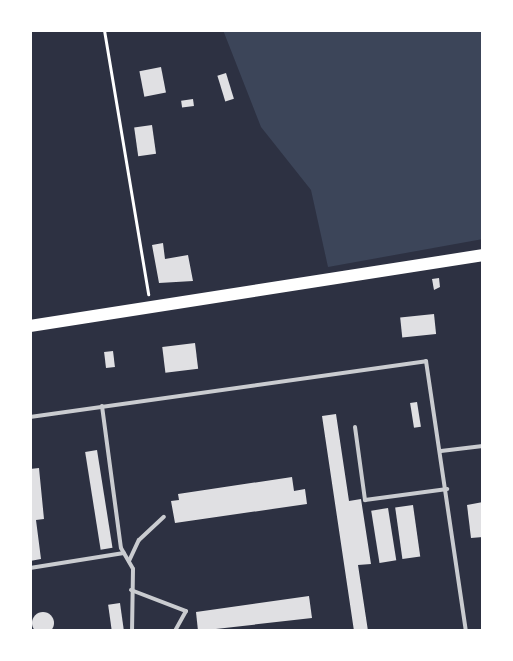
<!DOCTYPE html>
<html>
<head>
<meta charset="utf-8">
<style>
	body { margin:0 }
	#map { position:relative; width:513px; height:661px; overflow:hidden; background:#2d3142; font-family:Lato,sans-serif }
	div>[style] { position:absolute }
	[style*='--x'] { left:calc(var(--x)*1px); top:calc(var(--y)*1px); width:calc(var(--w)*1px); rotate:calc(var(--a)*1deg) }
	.green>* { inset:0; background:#3c4559 }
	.building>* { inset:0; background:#e0e0e3; transform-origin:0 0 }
	.round { border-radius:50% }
	.path>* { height:3px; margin:-1.5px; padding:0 1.5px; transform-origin:1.5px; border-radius:1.5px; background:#fff }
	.service>* { height:4px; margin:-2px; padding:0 2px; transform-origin:2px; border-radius:2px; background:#caccd0 }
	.primary>* { height:12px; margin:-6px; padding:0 6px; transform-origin:6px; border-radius:6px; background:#fff }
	span { translate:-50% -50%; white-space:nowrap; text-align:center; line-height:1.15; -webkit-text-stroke:6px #fff; paint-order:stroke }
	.frame { position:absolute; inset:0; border:32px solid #fff; pointer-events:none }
</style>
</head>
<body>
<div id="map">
	<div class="green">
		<i style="clip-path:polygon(223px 30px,483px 30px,483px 239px,328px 267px,311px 190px,261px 127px)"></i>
	</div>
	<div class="building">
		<i style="left:161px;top:67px;width:26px;height:22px;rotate:79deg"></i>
		<i style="left:226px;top:73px;width:27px;height:9px;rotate:73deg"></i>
		<i style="left:193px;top:99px;width:7px;height:12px;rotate:82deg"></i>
		<i style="left:152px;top:125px;width:29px;height:18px;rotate:82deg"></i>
		<i style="clip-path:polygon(163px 243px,165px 259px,188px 255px,193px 281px,159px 283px,152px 245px)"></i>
		<i style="clip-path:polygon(439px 278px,440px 287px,434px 290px,432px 279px)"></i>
		<i style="left:434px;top:314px;width:20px;height:34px;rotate:84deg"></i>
		<i style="left:195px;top:343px;width:26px;height:33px;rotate:83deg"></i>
		<i style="left:113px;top:351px;width:16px;height:9px;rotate:83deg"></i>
		<i style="left:417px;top:402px;width:25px;height:7px;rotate:81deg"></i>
		<i style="clip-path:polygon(336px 414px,349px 501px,361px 499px,371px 564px,358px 565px,368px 631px,354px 631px,322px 416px)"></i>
		<i style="left:97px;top:450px;width:99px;height:12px;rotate:81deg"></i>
		<i style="clip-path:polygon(39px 468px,44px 519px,36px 520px,41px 559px,30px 561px,30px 469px)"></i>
		<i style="clip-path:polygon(292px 477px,294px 491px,305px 489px,307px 504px,175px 523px,171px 501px,179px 500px,178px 494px)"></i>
		<i style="clip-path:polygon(483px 502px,483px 537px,471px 538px,467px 505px)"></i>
		<i style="left:413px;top:505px;width:52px;height:18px;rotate:82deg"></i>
		<i style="left:388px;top:508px;width:53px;height:17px;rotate:81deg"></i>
		<i style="clip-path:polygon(309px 596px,312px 618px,198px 631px,196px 612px)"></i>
		<i style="left:120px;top:603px;width:28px;height:12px;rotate:82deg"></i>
		<i class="round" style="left:32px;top:612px;width:22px;height:22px"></i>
	</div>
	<div class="path">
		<i style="--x:104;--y:30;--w:268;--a:80.5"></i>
	</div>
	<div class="service">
		<i style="--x:102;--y:406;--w:143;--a:82.4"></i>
		<i style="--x:121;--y:548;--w:24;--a:60"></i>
		<i style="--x:133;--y:569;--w:62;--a:90.9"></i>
		<i style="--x:30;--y:417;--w:400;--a:-8"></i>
		<i style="--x:426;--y:361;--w:273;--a:81.6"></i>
		<i style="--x:355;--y:427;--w:74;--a:82.2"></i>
		<i style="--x:365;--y:500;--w:83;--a:-7.6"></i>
		<i style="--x:441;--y:451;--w:42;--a:-6.8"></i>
		<i style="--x:129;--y:561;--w:23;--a:-65"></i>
		<i style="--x:139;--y:540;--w:34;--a:-43"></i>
		<i style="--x:30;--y:568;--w:95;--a:-9.1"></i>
		<i style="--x:131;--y:590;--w:59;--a:20.9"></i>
		<i style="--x:186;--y:611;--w:23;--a:119"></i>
	</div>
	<div class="primary">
		<i style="--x:30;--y:326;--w:459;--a:-8.9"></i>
	</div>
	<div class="frame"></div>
</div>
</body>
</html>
